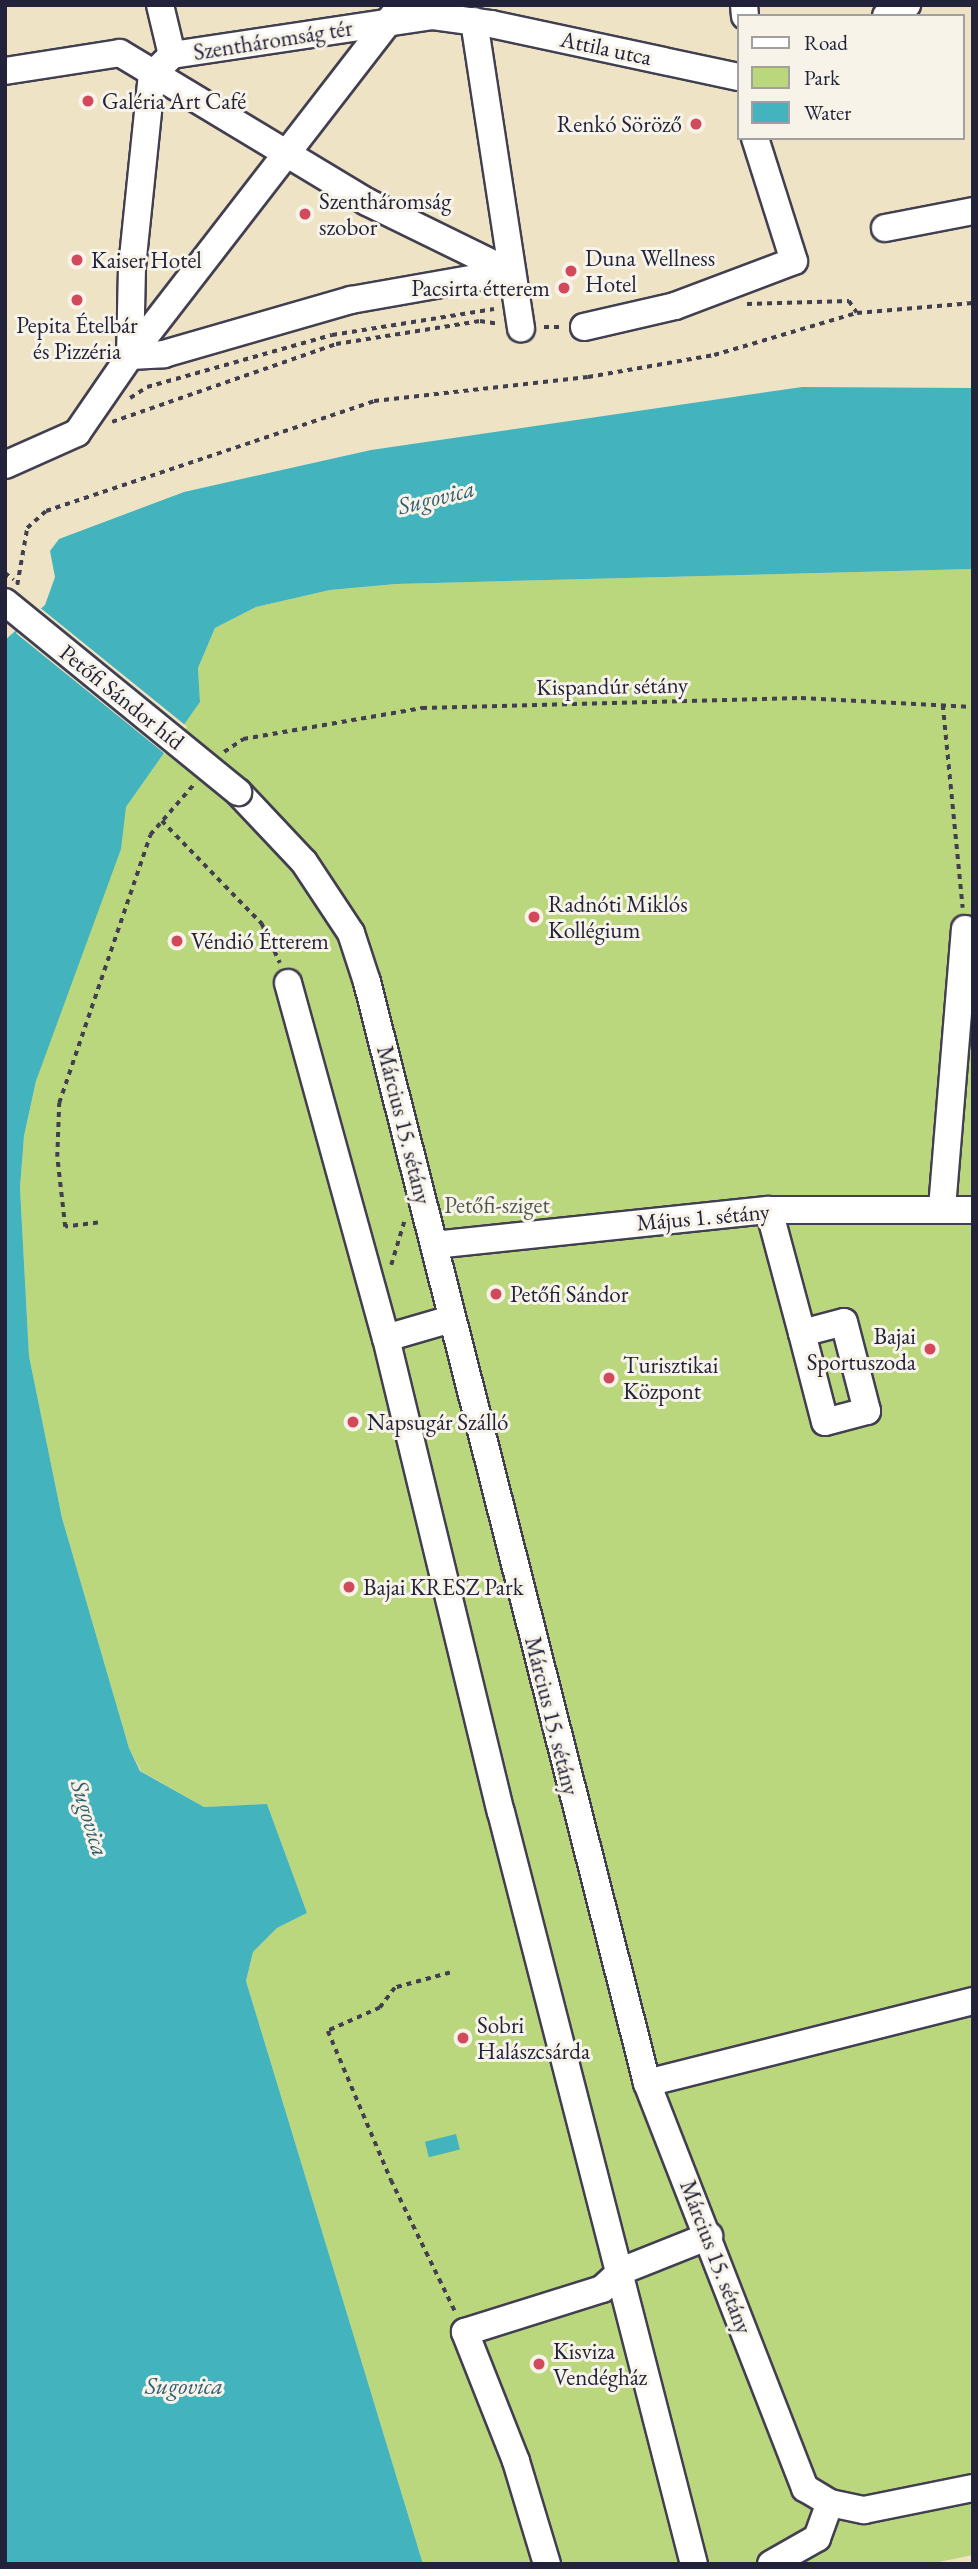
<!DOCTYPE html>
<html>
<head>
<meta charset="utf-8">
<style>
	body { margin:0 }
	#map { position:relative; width:978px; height:2569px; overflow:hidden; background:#efe3c5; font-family:"EB Garamond",serif }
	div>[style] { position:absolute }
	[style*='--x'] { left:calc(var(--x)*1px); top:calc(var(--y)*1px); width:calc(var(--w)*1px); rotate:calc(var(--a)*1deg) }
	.green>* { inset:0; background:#bbd77d }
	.water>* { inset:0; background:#43b3bd; transform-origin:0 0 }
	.pier>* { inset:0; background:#efe3c5; transform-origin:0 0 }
	.path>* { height:3.5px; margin-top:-1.75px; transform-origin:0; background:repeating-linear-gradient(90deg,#413f50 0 5px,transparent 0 10px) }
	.roads { filter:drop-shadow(2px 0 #413f50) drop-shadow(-2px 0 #413f50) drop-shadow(0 2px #413f50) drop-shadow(0 -2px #413f50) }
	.minor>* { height:26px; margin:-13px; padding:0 13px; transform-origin:13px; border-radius:13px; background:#fff }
	.bridges { filter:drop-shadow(2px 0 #413f50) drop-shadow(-2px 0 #413f50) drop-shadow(0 2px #413f50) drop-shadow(0 -2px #413f50) }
	.minor-bridge>* { height:26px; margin:-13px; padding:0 13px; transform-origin:13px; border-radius:13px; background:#fff }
	.dots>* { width:19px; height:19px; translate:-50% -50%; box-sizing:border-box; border:4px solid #f7f3e8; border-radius:50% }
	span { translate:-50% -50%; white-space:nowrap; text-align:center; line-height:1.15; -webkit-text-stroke:6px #f7f3e8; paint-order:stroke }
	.street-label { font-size:23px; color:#22223b }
	.poi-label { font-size:23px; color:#22223b }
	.left { translate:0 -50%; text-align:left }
	.right { translate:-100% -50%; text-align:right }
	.park-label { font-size:23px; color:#50584f }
	.water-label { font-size:24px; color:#2f5c6f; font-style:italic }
	.frame { position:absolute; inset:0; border:7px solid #22223b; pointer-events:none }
	.legend { position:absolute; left:737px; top:14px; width:228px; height:126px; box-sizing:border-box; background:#f7f3e8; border:2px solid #a29fa3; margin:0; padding:9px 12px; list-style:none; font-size:21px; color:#22223b }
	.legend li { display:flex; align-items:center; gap:14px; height:35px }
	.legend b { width:35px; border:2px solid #a29fa3 }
</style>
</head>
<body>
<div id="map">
	<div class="green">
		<i style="clip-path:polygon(973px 569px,973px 2555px,929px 2564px,423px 2564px,246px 1981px,253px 1952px,277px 1928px,307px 1913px,267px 1804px,204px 1807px,141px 1771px,129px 1748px,62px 1518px,29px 1356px,20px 1188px,24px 1136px,36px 1081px,126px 807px,200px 702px,198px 668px,215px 628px,256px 607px,330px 590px,396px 584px)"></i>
	</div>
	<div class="water">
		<i style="clip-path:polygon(802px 387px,973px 388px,973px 569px,396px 584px,330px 590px,256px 607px,215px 628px,198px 668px,200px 702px,126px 807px,121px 849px,36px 1081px,24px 1136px,20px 1188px,29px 1356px,62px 1518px,129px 1748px,140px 1771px,204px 1807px,267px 1804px,307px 1913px,277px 1928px,253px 1952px,246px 1981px,423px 2564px,5px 2564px,5px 640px,45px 605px,55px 577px,50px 551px,59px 539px,184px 492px,371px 450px)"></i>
		<i style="left:456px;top:2134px;width:16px;height:32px;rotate:76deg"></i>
	</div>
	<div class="pier">
		<i style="left:38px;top:606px;width:192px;height:35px;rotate:39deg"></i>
	</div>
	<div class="path">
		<i style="--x:747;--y:304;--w:102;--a:-1.7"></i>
		<i style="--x:849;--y:301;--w:14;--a:56"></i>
		<i style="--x:544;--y:327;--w:20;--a:0"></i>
		<i style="--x:130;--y:398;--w:20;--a:-33"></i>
		<i style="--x:147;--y:387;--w:192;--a:-15.7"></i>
		<i style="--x:332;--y:335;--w:164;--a:-9.1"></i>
		<i style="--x:112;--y:422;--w:237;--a:-19.2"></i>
		<i style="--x:336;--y:344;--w:146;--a:-9.1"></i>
		<i style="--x:480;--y:321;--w:18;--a:9"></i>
		<i style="--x:5;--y:573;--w:11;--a:38"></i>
		<i style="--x:17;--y:585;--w:58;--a:-80"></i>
		<i style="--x:27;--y:528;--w:25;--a:-42"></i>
		<i style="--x:46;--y:511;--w:346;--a:-18.5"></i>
		<i style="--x:374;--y:401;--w:215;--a:-6.4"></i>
		<i style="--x:588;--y:377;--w:128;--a:-9.9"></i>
		<i style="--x:714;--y:355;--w:149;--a:-16.4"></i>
		<i style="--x:857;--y:313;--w:116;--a:-4.9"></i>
		<i style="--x:943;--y:705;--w:204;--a:84.4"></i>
		<i style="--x:224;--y:752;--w:23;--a:-34"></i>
		<i style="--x:243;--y:739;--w:182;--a:-9.8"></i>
		<i style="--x:422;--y:708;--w:379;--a:-1.5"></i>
		<i style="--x:801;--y:698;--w:172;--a:3"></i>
		<i style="--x:162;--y:821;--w:144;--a:45.8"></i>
		<i style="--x:262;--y:924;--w:43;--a:65.2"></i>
		<i style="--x:98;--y:1223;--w:33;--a:173"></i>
		<i style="--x:65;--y:1227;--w:70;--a:-96.5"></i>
		<i style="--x:57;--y:1157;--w:54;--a:-87.9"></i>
		<i style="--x:59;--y:1103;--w:283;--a:-71.2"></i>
		<i style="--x:150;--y:835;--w:69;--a:-49.1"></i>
		<i style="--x:391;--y:1265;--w:45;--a:-73.2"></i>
		<i style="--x:450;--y:1973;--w:57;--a:164.7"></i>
		<i style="--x:395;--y:1988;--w:25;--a:127"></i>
		<i style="--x:380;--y:2008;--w:57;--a:156.1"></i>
		<i style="--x:328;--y:2031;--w:162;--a:67.1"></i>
		<i style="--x:391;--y:2180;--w:148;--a:64"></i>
	</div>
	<div class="roads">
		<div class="minor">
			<i style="--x:160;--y:5;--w:51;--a:76.5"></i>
			<i style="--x:744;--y:5;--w:11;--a:85"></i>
			<i style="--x:886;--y:16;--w:24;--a:-28"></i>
			<i style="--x:474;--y:21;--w:311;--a:81.3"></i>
			<i style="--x:5;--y:71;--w:116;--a:-8.9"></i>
			<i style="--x:120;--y:53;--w:288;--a:31.1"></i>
			<i style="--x:367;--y:202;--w:159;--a:26.1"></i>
			<i style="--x:885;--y:228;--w:90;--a:-10.9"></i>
			<i style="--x:584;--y:327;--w:93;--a:-13"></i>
			<i style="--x:675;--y:306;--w:127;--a:-20.7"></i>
			<i style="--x:794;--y:261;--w:129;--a:-107.6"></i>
			<i style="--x:130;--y:356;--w:89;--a:-88.7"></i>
			<i style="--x:132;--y:267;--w:193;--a:-84.1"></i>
			<i style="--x:152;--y:75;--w:28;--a:-45"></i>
			<i style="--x:172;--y:55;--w:264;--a:-8.5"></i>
			<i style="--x:433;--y:16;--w:59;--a:7.9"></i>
			<i style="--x:491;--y:24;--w:253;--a:12.1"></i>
			<i style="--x:130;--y:356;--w:34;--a:-3"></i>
			<i style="--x:164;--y:354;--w:195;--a:-16.1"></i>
			<i style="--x:351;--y:300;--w:161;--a:-10"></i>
			<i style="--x:5;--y:465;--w:79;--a:-24"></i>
			<i style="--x:77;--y:433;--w:93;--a:-55.5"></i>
			<i style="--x:130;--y:356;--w:431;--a:-52.3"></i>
			<i style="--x:238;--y:792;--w:96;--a:46.7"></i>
			<i style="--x:304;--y:862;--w:85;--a:56.5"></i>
			<i style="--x:351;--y:933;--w:52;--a:71.9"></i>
			<i style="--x:367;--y:982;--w:1136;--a:75.73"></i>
			<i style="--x:647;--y:2083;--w:435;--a:68.7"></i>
			<i style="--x:805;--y:2488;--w:29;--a:31"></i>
			<i style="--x:830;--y:2503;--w:35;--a:12"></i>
			<i style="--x:864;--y:2510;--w:111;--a:-11.4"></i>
			<i style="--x:288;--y:983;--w:368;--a:74.6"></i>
			<i style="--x:386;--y:1338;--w:488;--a:76.4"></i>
			<i style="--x:501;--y:1812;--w:776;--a:75.61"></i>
			<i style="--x:942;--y:1208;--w:280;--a:-85.3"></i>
			<i style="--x:769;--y:1210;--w:127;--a:75"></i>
			<i style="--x:802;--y:1333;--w:43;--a:-14.7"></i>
			<i style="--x:844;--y:1322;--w:92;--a:75.5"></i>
			<i style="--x:867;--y:1411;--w:43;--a:165.3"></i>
			<i style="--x:825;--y:1422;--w:92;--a:-104.5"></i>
			<i style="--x:434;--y:1245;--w:337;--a:-6"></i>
			<i style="--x:769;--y:1210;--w:204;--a:0"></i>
			<i style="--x:386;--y:1338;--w:68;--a:-16.3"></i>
			<i style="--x:647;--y:2083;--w:336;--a:-14.1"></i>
			<i style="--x:547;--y:2564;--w:108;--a:-106.8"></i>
			<i style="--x:516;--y:2461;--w:139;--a:-111.6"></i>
			<i style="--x:465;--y:2332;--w:144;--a:-17.4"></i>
			<i style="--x:602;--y:2289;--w:26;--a:-43"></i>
			<i style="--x:621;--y:2271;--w:95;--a:-21.7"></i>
			<i style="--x:771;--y:2564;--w:53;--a:-29.5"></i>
			<i style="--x:817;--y:2538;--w:37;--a:-70"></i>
		</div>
	</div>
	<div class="bridges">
		<div class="minor-bridge">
			<i style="--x:5;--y:602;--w:301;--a:39.2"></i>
		</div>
	</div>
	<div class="dots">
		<i style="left:88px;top:101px;background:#d1495b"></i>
		<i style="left:696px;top:124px;background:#d1495b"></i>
		<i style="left:305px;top:214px;background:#d1495b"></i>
		<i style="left:77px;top:260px;background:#d1495b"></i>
		<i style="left:571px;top:271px;background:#d1495b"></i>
		<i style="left:564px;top:288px;background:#d1495b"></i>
		<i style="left:77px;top:300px;background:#d1495b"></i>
		<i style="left:534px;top:917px;background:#d1495b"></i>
		<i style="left:177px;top:941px;background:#d1495b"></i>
		<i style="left:496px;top:1294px;background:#d1495b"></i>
		<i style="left:930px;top:1349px;background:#d1495b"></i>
		<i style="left:609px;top:1378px;background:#d1495b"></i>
		<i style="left:353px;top:1422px;background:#d1495b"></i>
		<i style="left:349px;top:1587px;background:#d1495b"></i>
		<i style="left:463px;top:2038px;background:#d1495b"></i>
		<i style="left:539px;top:2364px;background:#d1495b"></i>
	</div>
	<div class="street-label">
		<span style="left:273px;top:40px;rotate:-9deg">Szentháromság tér</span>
		<span style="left:606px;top:48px;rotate:12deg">Attila utca</span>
		<span style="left:612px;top:686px;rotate:-1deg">Kispandúr sétány</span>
		<span style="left:122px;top:697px;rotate:39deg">Petőfi Sándor híd</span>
		<span style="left:404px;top:1125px;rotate:76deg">Március 15. sétány</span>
		<span style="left:703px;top:1217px;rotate:-5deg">Május 1. sétány</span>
		<span style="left:552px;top:1716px;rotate:76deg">Március 15. sétány</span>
		<span style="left:716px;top:2257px;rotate:69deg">Március 15. sétány</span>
	</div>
	<div class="poi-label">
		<span class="left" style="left:102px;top:101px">Galéria Art Café</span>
		<span class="right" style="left:682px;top:124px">Renkó Söröző</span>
		<span class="left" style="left:319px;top:214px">Szentháromság<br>szobor</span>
		<span class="left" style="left:585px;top:271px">Duna Wellness<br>Hotel</span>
		<span class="left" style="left:91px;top:260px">Kaiser Hotel</span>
		<span class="right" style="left:550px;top:288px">Pacsirta étterem</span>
		<span style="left:77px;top:338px">Pepita Ételbár<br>és Pizzéria</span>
		<span class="left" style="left:548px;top:917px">Radnóti Miklós<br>Kollégium</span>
		<span class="left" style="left:191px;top:941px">Véndió Étterem</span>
		<span class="left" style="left:510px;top:1294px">Petőfi Sándor</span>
		<span class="right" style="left:916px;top:1349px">Bajai<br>Sportuszoda</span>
		<span class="left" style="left:623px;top:1378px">Turisztikai<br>Központ</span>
		<span class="left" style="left:367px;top:1422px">Napsugár Szálló</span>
		<span class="left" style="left:363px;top:1587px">Bajai KRESZ Park</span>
		<span class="left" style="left:477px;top:2038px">Sobri<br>Halászcsárda</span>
		<span class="left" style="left:553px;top:2364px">Kisviza<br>Vendégház</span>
	</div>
	<div class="park-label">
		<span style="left:497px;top:1205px">Petőfi-sziget</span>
	</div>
	<div class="water-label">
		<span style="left:436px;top:497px;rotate:-14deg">Sugovica</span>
		<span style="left:90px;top:1818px;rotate:73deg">Sugovica</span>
		<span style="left:184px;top:2386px">Sugovica</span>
	</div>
	<div class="frame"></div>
	<ul class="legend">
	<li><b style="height:9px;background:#fff"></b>Road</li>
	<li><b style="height:19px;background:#bbd77d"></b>Park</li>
	<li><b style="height:19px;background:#43b3bd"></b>Water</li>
	</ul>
</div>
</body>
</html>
